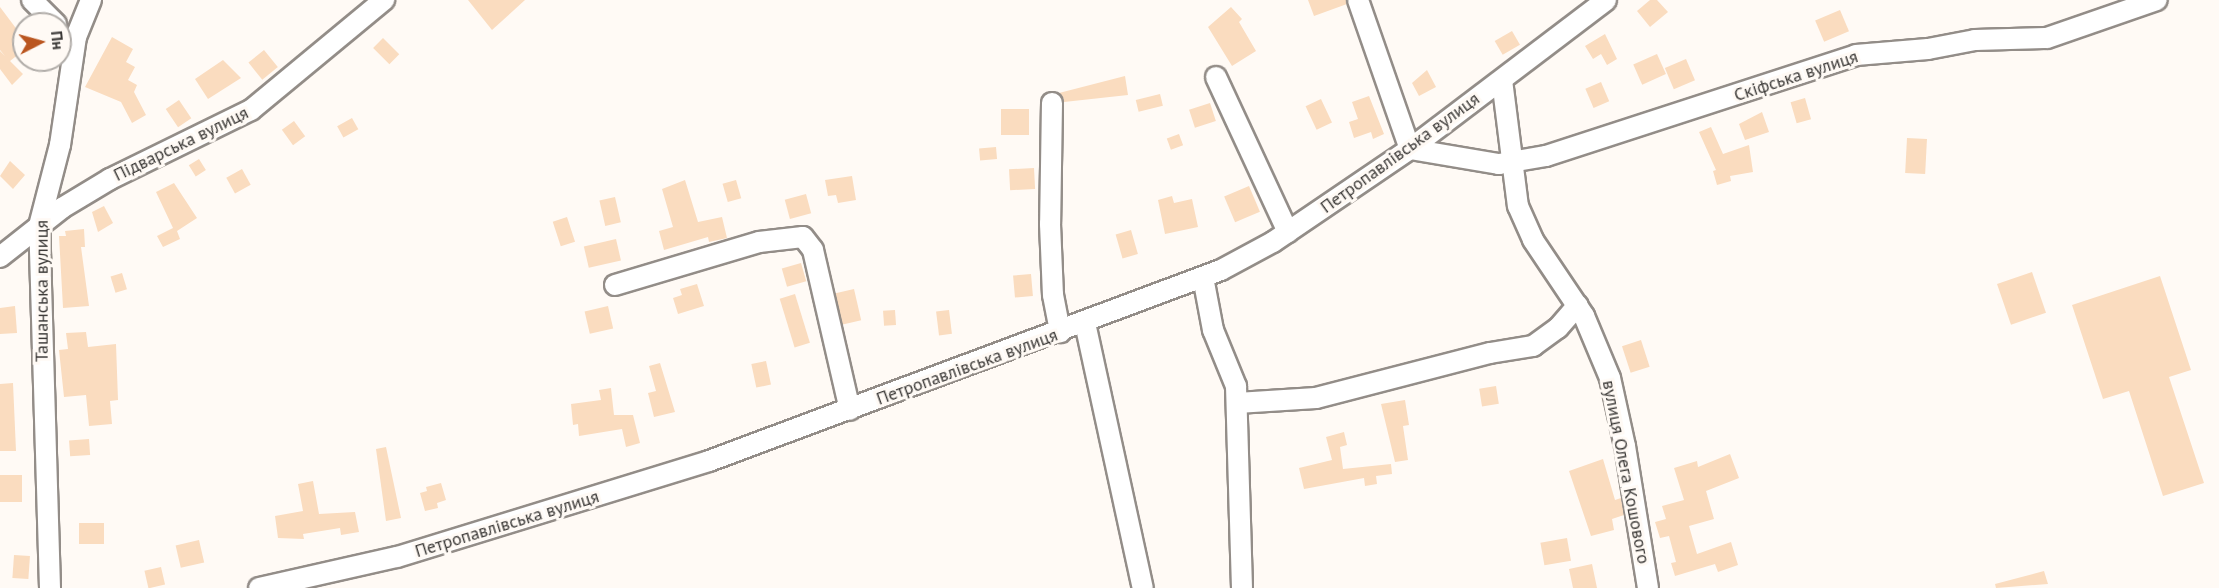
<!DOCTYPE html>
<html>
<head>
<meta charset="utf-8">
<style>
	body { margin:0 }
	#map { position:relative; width:2219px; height:588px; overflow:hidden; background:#fffaf5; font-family:"PT Sans",sans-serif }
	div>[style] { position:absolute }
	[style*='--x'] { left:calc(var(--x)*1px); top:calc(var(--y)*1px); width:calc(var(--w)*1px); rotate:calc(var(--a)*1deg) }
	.building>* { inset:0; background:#fadcbf; transform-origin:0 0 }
	.roads { filter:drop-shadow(2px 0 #938d88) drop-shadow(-2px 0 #938d88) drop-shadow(0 2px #938d88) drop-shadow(0 -2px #938d88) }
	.minor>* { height:20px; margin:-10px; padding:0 10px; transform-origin:10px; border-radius:10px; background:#fff }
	span { translate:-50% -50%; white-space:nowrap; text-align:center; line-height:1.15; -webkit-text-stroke:6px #fffaf5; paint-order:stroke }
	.street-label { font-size:18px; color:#3b3937 }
	.north { position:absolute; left:12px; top:12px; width:60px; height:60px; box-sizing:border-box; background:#fffaf5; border:2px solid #b1ada9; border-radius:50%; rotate:84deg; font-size:16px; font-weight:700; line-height:24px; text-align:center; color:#3b3937 }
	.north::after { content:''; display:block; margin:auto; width:21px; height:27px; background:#ba5620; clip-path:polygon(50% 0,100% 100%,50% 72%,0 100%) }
</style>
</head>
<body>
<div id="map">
	<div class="building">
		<i style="clip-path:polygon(468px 0,525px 0,492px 30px)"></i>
		<i style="clip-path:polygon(1308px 0,1346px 0,1347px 4px,1314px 16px)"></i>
		<i style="clip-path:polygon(1650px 0,1657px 0,1668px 12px,1650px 27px,1637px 11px)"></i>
		<i style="clip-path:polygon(0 7px,24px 39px,24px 50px,10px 61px,23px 74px,12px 85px,0 69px,0 51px,5px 56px,0 50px)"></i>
		<i style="clip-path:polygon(1231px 7px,1242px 19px,1239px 22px,1256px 51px,1232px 66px,1208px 27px)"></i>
		<i style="left:1840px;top:10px;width:23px;height:27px;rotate:67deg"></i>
		<i style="left:1512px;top:31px;width:16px;height:20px;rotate:60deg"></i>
		<i style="clip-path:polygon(1605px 34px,1617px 59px,1607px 65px,1601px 54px,1593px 59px,1585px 46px)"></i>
		<i style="clip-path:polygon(112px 37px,133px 49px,126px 62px,135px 67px,128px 80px,137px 85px,134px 92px,146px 115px,132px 123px,121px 102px,85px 87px)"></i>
		<i style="left:383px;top:38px;width:23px;height:14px;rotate:45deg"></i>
		<i style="left:264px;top:50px;width:22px;height:20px;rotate:51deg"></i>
		<i style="left:1657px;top:54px;width:22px;height:26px;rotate:66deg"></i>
		<i style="left:1686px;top:59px;width:23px;height:23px;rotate:67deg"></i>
		<i style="clip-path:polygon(223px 60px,241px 78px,208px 99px,195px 79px)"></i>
		<i style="clip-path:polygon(1427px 70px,1436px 87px,1419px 96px,1412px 83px)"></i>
		<i style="clip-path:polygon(1125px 76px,1128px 95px,1064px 102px,1059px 93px)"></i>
		<i style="left:1601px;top:82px;width:21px;height:17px;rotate:67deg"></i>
		<i style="left:1160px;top:94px;width:12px;height:25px;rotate:76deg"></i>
		<i style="clip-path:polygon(1369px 96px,1384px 134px,1373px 139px,1371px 132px,1354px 138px,1349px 122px,1358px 119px,1352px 102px)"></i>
		<i style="left:1805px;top:98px;width:22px;height:15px;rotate:74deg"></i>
		<i style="left:1321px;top:99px;width:26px;height:17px;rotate:65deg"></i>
		<i style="left:179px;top:100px;width:22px;height:16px;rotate:56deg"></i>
		<i style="left:1210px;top:103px;width:19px;height:22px;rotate:72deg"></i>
		<i style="left:1001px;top:109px;width:28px;height:26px"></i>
		<i style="clip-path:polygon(1762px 112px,1769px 132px,1745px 140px,1739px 124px)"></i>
		<i style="left:352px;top:118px;width:13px;height:17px;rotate:61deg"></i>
		<i style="left:294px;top:121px;width:19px;height:15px;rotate:54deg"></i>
		<i style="clip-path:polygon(1711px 127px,1723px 154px,1749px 145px,1753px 172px,1730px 176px,1731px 181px,1717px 185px,1713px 171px,1716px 170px,1699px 132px)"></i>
		<i style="left:1179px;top:134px;width:12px;height:13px;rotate:70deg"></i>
		<i style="left:1907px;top:138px;width:20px;height:35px;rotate:3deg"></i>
		<i style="left:996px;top:147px;width:12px;height:17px;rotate:85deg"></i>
		<i style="left:199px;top:159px;width:13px;height:12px;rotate:58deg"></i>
		<i style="clip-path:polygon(10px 161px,25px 175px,13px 189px,0 176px)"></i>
		<i style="left:1034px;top:168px;width:21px;height:25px;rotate:87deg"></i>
		<i style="left:242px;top:169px;width:18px;height:18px;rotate:61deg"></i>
		<i style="clip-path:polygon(852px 176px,856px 200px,838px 203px,836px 195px,828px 196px,825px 180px)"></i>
		<i style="clip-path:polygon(685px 180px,698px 222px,722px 217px,727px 238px,709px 242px,708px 237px,664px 250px,659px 231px,673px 227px,662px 189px)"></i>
		<i style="left:736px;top:180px;width:19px;height:14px;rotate:74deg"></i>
		<i style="clip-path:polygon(174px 183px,197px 218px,177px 231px,180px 239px,163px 247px,157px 236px,173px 228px,156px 192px)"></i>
		<i style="left:1249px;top:186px;width:28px;height:27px;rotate:67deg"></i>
		<i style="left:806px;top:194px;width:20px;height:22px;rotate:75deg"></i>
		<i style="clip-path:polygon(1172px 196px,1174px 203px,1192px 199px,1198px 227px,1165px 234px,1158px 200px)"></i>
		<i style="left:615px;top:197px;width:26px;height:16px;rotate:77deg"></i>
		<i style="clip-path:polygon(104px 206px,113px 223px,98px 232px,92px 212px)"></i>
		<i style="left:567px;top:217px;width:26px;height:15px;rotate:72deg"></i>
		<i style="clip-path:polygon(84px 229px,85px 247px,81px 247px,89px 306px,63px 308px,59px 236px,66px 236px,65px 231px)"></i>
		<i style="left:1131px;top:230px;width:25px;height:16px;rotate:74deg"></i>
		<i style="left:616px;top:239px;width:22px;height:33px;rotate:77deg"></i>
		<i style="left:801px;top:263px;width:19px;height:20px;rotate:74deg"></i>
		<i style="left:2032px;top:272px;width:43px;height:37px;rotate:71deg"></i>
		<i style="left:122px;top:273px;width:17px;height:12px;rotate:73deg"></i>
		<i style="left:1031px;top:274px;width:22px;height:18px;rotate:85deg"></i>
		<i style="clip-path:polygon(2160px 276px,2191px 370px,2169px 377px,2204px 483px,2163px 496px,2129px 391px,2103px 399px,2072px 305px)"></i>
		<i style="clip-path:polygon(697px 284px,704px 306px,678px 314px,673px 298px,682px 295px,680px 289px)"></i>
		<i style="left:854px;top:289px;width:32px;height:20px;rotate:77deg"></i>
		<i style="left:795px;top:294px;width:51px;height:16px;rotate:73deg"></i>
		<i style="clip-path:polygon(15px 306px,17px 333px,0 334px,0 308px)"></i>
		<i style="left:608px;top:306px;width:23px;height:24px;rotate:77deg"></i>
		<i style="left:895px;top:310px;width:15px;height:12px;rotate:86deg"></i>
		<i style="left:949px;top:310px;width:24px;height:13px;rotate:83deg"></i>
		<i style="clip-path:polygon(86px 332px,88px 347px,116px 344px,118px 400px,110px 401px,112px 424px,89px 426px,86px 395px,64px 397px,59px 350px,68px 349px,66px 333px)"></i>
		<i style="left:1641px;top:340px;width:28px;height:20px;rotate:72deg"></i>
		<i style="left:766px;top:361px;width:24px;height:15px;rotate:78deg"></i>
		<i style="clip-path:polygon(660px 363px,675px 412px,654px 417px,648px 393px,656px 391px,649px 366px)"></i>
		<i style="clip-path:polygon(13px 383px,16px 451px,0 451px,0 384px)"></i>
		<i style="left:1496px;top:386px;width:18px;height:17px;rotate:81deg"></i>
		<i style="clip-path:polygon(611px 388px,614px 415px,633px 415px,640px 443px,626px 447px,622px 429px,579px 436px,578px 424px,573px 425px,571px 404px,601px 400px,599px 390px)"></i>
		<i style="clip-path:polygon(1405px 400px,1409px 425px,1403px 426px,1408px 460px,1395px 462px,1381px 404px)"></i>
		<i style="clip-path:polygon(1344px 432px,1347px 445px,1340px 447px,1343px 469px,1391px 464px,1392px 474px,1376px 476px,1377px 484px,1365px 486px,1364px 478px,1304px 489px,1299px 468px,1332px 460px,1326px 437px)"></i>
		<i style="left:89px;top:439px;width:16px;height:20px;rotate:86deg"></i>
		<i style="clip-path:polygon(386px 447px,401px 518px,386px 521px,376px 449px)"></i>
		<i style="clip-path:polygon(1730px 454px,1739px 478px,1706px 491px,1714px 519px,1689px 526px,1697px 554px,1731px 542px,1738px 565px,1718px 572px,1715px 564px,1675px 576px,1671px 563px,1676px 562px,1669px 536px,1660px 538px,1655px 522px,1666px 519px,1662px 506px,1684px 500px,1674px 468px,1697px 461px,1698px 467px)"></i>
		<i style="clip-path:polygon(1603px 459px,1615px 500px,1621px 498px,1624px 515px,1612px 519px,1614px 530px,1591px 536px,1569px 471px)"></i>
		<i style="left:0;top:475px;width:22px;height:27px"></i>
		<i style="clip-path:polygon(313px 481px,319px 514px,355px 512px,359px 532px,341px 535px,340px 528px,303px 534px,304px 539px,278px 538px,275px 516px,303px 511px,298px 484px)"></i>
		<i style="clip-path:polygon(441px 483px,446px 500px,437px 503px,438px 508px,425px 511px,420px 493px,427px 491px,426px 487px)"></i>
		<i style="left:104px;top:523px;width:21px;height:25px;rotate:90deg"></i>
		<i style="left:1567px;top:538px;width:23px;height:27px;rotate:80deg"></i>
		<i style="left:199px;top:540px;width:23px;height:24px;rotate:77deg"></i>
		<i style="left:14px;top:555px;width:16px;height:23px;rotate:4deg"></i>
		<i style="clip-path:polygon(1592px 564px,1597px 588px,1573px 588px,1569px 569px)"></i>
		<i style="left:161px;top:567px;width:18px;height:17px;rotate:77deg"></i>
		<i style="clip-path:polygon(2044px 571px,2048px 584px,1996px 588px,1995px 584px)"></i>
	</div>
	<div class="roads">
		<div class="minor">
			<i style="--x:32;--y:0;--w:34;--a:45"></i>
			<i style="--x:1358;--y:0;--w:158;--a:70.8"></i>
			<i style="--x:1410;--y:149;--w:90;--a:9.6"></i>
			<i style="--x:1499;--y:164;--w:48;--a:-9.7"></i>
			<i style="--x:1546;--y:156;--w:326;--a:-18"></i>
			<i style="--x:1856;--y:55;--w:72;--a:-4.8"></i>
			<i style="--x:1928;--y:49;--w:48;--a:-10.8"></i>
			<i style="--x:1975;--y:40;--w:72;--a:-1.6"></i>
			<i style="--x:2047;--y:38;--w:116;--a:-19.1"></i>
			<i style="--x:1216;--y:77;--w:171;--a:65.1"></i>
			<i style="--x:1502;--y:80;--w:127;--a:82.8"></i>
			<i style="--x:1518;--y:206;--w:37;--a:66"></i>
			<i style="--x:1533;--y:240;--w:92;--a:56.1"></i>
			<i style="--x:1584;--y:316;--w:67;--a:67.2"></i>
			<i style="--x:1610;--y:378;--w:70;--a:77.6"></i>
			<i style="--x:1625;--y:446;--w:144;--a:80.8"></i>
			<i style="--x:1052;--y:103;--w:121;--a:90.9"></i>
			<i style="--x:1050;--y:224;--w:71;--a:87.6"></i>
			<i style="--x:1053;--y:295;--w:38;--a:79"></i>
			<i style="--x:0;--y:257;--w:79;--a:-38.3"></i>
			<i style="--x:62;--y:208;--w:56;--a:-31.1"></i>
			<i style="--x:110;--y:179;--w:157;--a:-26.1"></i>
			<i style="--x:251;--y:110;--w:173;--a:-39.6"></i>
			<i style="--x:1203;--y:277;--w:54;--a:79.3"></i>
			<i style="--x:1213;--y:330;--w:61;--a:67.7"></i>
			<i style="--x:1236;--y:386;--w:202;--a:88.3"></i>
			<i style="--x:615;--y:285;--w:150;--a:-16.6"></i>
			<i style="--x:759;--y:242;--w:44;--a:-6.5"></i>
			<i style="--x:803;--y:237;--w:16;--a:52"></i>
			<i style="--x:813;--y:250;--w:164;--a:77"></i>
			<i style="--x:1085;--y:323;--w:271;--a:77.7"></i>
			<i style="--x:1237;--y:403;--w:79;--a:-3.6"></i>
			<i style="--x:1316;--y:398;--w:180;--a:-14.5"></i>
			<i style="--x:1490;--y:353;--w:44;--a:-9.2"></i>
			<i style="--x:1533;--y:346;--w:31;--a:-36"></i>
			<i style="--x:1558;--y:328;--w:30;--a:-49"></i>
			<i style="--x:50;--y:588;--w:362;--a:-91.7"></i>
			<i style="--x:39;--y:226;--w:84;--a:-75.5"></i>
			<i style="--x:60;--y:145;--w:109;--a:-81.6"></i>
			<i style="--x:76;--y:37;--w:40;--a:-68"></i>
			<i style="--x:259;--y:588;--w:141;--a:-12.7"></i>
			<i style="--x:397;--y:557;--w:326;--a:-17.1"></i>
			<i style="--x:709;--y:461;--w:546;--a:-20.46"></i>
			<i style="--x:1221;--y:270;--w:59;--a:-28.3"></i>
			<i style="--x:1273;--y:242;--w:166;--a:-34.2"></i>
			<i style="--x:1410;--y:149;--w:246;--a:-37.2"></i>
		</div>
	</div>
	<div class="street-label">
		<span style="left:1796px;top:76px;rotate:-18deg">Скіфська вулиця</span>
		<span style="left:181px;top:144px;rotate:-26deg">Підварська вулиця</span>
		<span style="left:1400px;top:153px;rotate:-36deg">Петропавлівська вулиця</span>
		<span style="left:42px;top:291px;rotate:-90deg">Ташанська вулиця</span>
		<span style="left:967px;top:367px;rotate:-20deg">Петропавлівська вулиця</span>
		<span style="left:1626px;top:472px;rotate:79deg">вулиця Олега Кошового</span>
		<span style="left:507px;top:524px;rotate:-17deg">Петропавлівська вулиця</span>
	</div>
	<div class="north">Пн</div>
</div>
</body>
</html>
